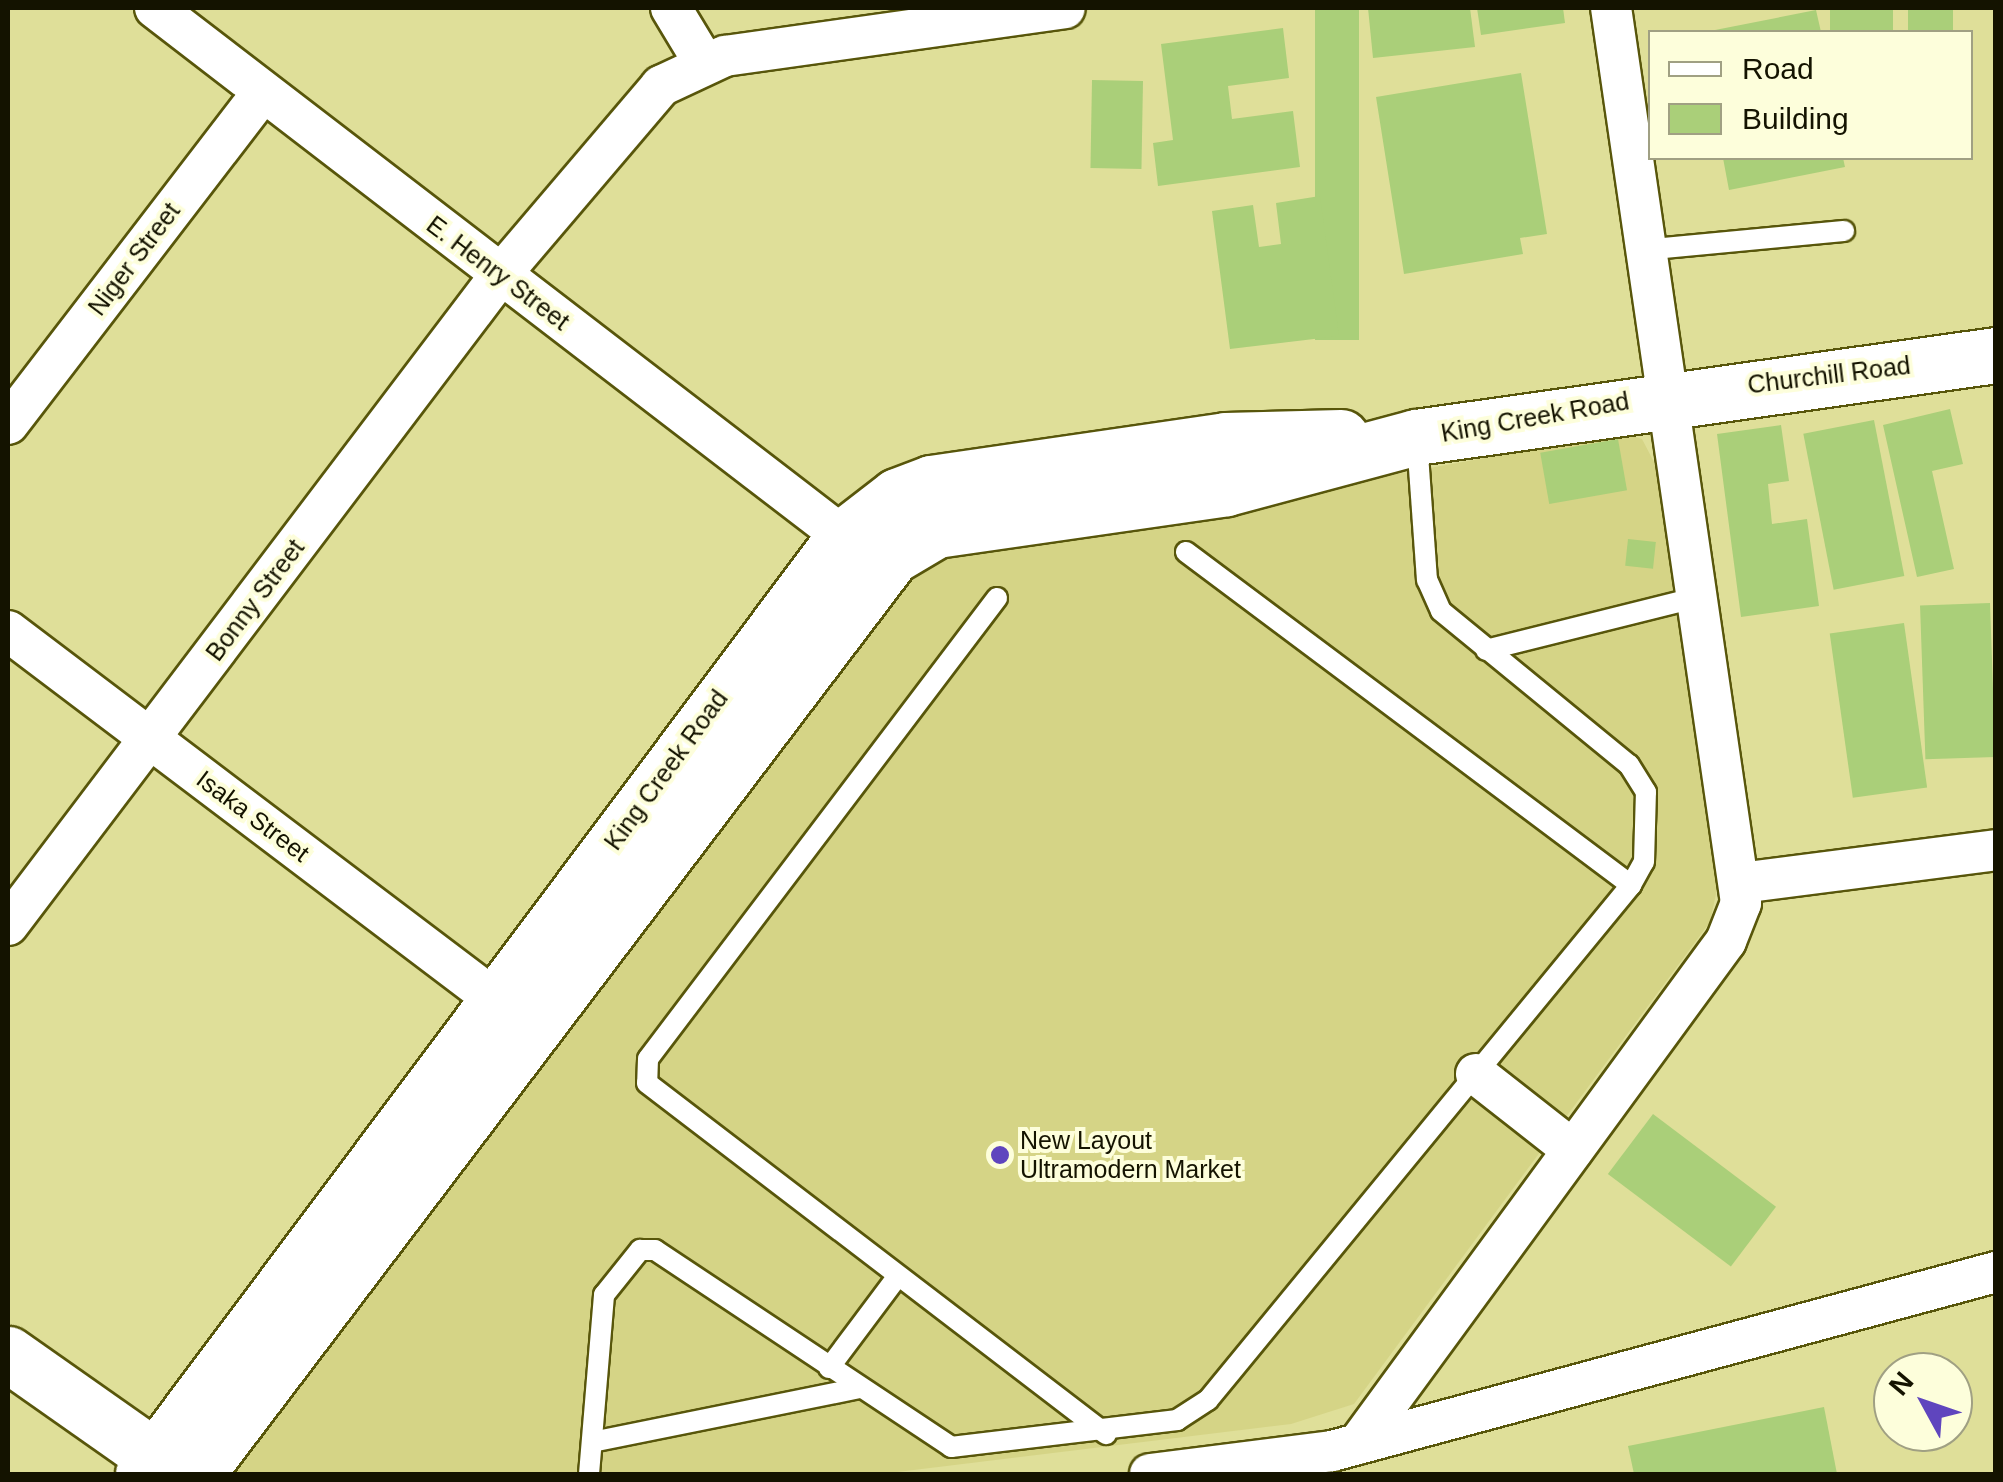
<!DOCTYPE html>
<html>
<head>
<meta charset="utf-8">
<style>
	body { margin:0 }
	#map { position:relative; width:2003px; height:1482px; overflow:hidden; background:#dfdf99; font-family:Helvetica,sans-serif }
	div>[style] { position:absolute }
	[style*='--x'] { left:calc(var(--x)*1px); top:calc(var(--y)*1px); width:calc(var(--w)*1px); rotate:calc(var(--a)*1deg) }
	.built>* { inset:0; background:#d5d486 }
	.building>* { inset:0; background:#aacf79; transform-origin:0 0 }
	.roads { filter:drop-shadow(2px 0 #58560b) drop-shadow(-2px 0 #58560b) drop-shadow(0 2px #58560b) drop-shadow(0 -2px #58560b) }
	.lane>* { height:20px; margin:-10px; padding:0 10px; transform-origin:10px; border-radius:10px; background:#fff }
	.street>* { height:40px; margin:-20px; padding:0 20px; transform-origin:20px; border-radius:20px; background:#fff }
	.secondary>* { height:55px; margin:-27.5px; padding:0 27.5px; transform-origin:27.5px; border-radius:27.5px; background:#fff }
	.dots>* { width:28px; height:28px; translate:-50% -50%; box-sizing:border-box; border:5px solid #fdfedb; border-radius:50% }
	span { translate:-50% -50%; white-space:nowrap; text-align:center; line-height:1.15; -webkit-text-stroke:8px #fdfedb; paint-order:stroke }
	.street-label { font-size:25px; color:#141300 }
	.poi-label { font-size:25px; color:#141300 }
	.left { translate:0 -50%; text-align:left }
	.frame { position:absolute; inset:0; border:10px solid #141300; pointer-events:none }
	.legend { position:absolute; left:1648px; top:30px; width:325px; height:130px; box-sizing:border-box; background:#fdfedb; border:2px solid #a0a083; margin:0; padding:12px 18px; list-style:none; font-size:30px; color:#141300 }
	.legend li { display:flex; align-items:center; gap:20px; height:50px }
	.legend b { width:50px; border:2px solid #a0a083 }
	.north { position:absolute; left:1873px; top:1352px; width:100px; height:100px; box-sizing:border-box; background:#fdfedb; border:2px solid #a0a083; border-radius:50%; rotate:310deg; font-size:28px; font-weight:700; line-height:40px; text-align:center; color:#141300 }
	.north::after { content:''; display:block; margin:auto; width:35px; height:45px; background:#5f45be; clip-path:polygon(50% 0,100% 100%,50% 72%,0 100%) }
</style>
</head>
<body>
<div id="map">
	<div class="built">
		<i style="clip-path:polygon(1623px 433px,1642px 439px,1655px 464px,1717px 889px,1710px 922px,1354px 1404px,1291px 1424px,881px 1474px,213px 1474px,922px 560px)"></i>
	</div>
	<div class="building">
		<i style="left:1315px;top:8px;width:44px;height:332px"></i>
		<i style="clip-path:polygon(1368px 8px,1470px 8px,1475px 47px,1373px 58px)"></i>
		<i style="clip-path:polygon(1477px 8px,1563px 8px,1565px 23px,1481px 35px)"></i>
		<i style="left:1830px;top:8px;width:63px;height:24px"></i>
		<i style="left:1908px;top:8px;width:45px;height:24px"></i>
		<i style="clip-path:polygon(1816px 10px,1821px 32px,1710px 32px,1710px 31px)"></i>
		<i style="clip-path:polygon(1283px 28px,1289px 78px,1228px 86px,1232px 119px,1293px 111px,1300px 167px,1158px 186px,1153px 143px,1173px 140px,1161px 44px)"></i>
		<i style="clip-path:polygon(1521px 73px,1547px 234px,1520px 238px,1523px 254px,1404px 274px,1376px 97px)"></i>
		<i style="left:1092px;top:80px;width:51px;height:88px;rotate:1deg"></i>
		<i style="clip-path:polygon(1723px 158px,1843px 158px,1845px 167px,1729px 190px)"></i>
		<i style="clip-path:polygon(1320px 196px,1339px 336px,1230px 349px,1212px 211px,1253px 205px,1259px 247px,1281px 244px,1276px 203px)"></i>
		<i style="clip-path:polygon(1950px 409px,1963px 464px,1932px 471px,1954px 569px,1917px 577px,1883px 425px)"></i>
		<i style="left:1874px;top:420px;width:159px;height:72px;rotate:79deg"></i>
		<i style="clip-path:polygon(1781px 425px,1789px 481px,1768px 484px,1772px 524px,1807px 519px,1819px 606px,1741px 617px,1717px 434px)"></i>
		<i style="left:1618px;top:439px;width:52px;height:79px;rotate:80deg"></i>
		<i style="left:1628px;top:539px;width:28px;height:27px;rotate:6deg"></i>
		<i style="left:1990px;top:603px;width:154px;height:70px;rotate:88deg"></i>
		<i style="left:1904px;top:623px;width:166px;height:75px;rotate:82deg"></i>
		<i style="left:1653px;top:1114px;width:154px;height:75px;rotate:37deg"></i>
		<i style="clip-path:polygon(1824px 1407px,1837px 1474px,1634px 1474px,1628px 1446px)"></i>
	</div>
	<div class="roads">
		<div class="lane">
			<i style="--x:1642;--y:250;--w:203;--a:-5.4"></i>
			<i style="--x:1186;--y:552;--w:556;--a:36.81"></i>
			<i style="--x:997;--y:598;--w:578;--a:127.13"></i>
			<i style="--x:648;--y:1059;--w:24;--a:92"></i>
			<i style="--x:647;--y:1083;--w:578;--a:37.41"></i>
			<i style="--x:1486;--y:650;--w:215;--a:-14"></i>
			<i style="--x:829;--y:1368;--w:114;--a:-53.2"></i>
			<i style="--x:592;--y:1442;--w:272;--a:-11.4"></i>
			<i style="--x:589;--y:1474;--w:180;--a:-85.2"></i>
			<i style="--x:604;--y:1295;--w:58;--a:-51.3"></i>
			<i style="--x:640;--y:1250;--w:15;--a:0"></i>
			<i style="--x:655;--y:1250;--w:356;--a:33.6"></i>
			<i style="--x:951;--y:1447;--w:228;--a:-6.8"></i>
			<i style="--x:1177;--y:1420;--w:37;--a:-33"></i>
			<i style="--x:1208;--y:1400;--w:666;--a:-50.6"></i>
			<i style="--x:1631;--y:885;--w:26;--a:-61"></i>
			<i style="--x:1644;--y:862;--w:70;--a:-88.4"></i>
			<i style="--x:1646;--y:792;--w:32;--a:-122"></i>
			<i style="--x:1629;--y:765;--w:243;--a:-140.7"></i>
			<i style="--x:1441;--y:611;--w:34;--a:-114"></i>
			<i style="--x:1427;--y:580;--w:141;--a:-94.1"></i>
		</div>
		<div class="street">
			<i style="--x:155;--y:8;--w:869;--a:37.52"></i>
			<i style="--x:671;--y:8;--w:62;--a:58.9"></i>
			<i style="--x:8;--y:424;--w:416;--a:-52.5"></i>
			<i style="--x:8;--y:631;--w:613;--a:37.11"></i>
			<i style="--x:1740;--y:883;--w:258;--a:-7.3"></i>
			<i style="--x:8;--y:925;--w:817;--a:-52.86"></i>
			<i style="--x:501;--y:274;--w:247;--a:-49.6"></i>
			<i style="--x:661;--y:86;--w:71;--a:-25.1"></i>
			<i style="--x:725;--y:56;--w:343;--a:-8"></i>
			<i style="--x:1476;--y:1074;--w:123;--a:38.1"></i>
			<i style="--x:1358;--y:1444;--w:623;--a:-53.81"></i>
			<i style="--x:1726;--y:941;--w:41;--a:-68.5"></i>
			<i style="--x:1741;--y:903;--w:904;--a:-98.26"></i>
			<i style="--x:1150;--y:1474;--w:183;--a:-7.2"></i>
			<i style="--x:1332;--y:1451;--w:688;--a:-15.09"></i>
		</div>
		<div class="secondary">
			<i style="--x:8;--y:1354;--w:209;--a:35.1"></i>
			<i style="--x:143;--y:1474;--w:1170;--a:-53.2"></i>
			<i style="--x:844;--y:537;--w:67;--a:-37.7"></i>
			<i style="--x:897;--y:496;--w:36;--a:-21"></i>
			<i style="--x:931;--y:483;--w:297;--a:-8.3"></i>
			<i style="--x:1225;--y:440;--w:116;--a:-1.5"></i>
			<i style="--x:196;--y:1474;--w:1152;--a:-52.83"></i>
			<i style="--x:892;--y:556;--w:51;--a:-30.6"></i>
			<i style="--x:936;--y:530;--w:293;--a:-8.2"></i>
			<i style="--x:1226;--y:488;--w:197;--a:-15"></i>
			<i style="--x:1416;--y:437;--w:586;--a:-8.05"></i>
		</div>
	</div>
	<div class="dots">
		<i style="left:1000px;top:1155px;background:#5f45be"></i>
	</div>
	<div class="street-label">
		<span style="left:134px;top:259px;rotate:-53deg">Niger Street</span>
		<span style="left:498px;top:273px;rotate:37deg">E. Henry Street</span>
		<span style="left:1829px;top:375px;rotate:-7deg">Churchill Road</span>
		<span style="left:1535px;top:417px;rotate:-10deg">King Creek Road</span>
		<span style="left:255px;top:600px;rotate:-53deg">Bonny Street</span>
		<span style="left:666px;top:770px;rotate:-54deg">King Creek Road</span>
		<span style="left:253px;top:816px;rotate:37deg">Isaka Street</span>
	</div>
	<div class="poi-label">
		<span class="left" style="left:1020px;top:1155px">New Layout<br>Ultramodern Market</span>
	</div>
	<div class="frame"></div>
	<ul class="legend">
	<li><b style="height:12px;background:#fff"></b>Road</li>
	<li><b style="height:28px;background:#aacf79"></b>Building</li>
	</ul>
	<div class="north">N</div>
</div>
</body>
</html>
